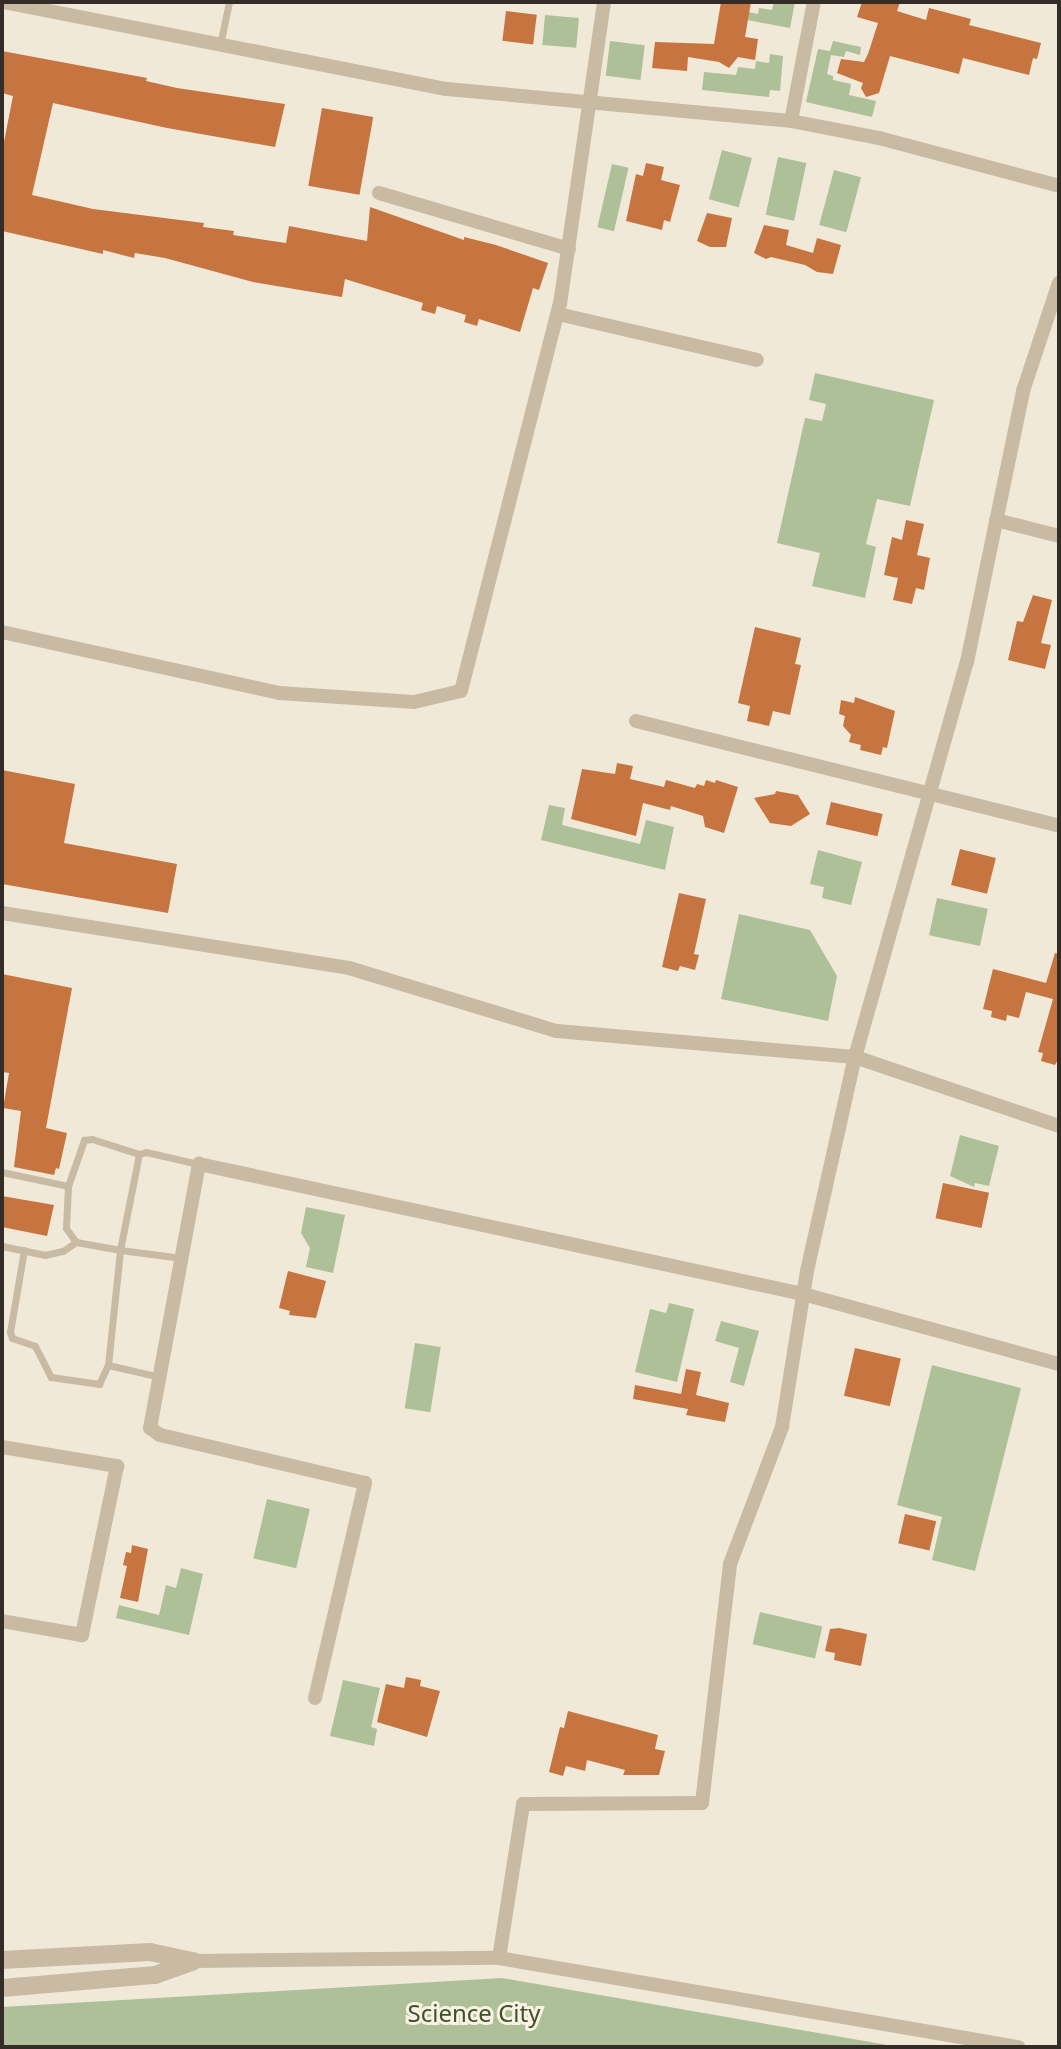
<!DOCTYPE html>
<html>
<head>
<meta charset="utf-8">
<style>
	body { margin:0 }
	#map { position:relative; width:1061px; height:2049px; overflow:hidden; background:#f1e9d8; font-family:"Noto Sans",sans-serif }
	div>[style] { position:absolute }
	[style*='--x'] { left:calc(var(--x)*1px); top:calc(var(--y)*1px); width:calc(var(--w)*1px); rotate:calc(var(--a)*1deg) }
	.green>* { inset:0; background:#adc098; transform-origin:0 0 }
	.building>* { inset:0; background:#c67440; transform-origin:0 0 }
	.service>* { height:7px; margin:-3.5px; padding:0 3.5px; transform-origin:3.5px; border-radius:3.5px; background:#c9baa4 }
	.minor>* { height:14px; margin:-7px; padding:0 7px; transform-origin:7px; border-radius:7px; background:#c9baa4 }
	.tertiary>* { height:18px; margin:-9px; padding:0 9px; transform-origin:9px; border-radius:9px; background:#c9baa4 }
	span { translate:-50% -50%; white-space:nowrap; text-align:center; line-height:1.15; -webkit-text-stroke:6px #f9f2e4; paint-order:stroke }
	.park-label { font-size:24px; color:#3d5229 }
	.frame { position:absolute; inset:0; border:4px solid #342c26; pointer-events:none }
</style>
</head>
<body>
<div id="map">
	<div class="green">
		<i style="clip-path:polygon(774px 2px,795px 2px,790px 28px,742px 19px,744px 11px,758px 14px,759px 8px,772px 10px)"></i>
		<i style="left:545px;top:15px;width:34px;height:30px;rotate:5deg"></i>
		<i style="left:610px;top:41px;width:35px;height:35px;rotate:7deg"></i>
		<i style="clip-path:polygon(833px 41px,861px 47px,860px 55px,846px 51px,844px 57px,831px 55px,827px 74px,833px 76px,833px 80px,851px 84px,849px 95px,876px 101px,872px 117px,806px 102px,818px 49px,830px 51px)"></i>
		<i style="clip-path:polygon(770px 54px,783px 56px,780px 91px,770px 90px,769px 97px,702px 90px,704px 72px,736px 75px,738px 67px,755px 69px,756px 61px,769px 63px)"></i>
		<i style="left:722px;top:150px;width:31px;height:51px;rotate:15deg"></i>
		<i style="left:778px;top:157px;width:29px;height:59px;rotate:12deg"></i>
		<i style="left:612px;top:164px;width:17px;height:65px;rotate:13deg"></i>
		<i style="left:834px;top:170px;width:28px;height:57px;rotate:15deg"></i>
		<i style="clip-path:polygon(815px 373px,934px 400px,910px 506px,877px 499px,866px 544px,876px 547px,865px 598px,812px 586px,820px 553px,777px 543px,805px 418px,822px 421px,826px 404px,809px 400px)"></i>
		<i style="clip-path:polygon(549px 805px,565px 808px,562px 825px,640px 844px,646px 820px,674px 827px,665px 870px,541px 840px)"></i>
		<i style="clip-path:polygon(818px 850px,862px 862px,851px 905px,822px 898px,824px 887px,810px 884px)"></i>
		<i style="left:937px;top:898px;width:52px;height:38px;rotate:12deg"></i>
		<i style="clip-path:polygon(739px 914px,810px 930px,837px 976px,828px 1021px,721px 999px)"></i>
		<i style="clip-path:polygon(960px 1135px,999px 1146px,989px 1186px,975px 1183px,974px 1187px,950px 1176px)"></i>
		<i style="clip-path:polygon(306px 1207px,345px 1215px,333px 1273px,306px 1267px,310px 1248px,301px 1233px)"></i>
		<i style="clip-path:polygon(669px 1303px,694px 1309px,677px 1382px,635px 1372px,650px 1309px,666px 1313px)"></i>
		<i style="clip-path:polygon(721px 1321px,759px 1331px,744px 1386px,730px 1382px,739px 1348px,715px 1341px)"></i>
		<i style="left:415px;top:1343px;width:26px;height:66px;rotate:9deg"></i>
		<i style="clip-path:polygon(932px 1365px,1021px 1388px,975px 1571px,932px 1560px,942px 1517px,897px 1505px)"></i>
		<i style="left:267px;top:1499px;width:44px;height:61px;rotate:13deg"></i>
		<i style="clip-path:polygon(181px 1568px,203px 1574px,189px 1635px,116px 1618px,119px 1605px,159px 1615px,166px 1585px,176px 1588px)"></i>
		<i style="left:760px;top:1612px;width:64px;height:33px;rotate:13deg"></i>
		<i style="clip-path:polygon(343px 1680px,380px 1688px,371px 1727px,377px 1729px,374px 1746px,330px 1736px)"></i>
		<i style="clip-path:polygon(502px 1978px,899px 2047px,2px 2047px,2px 2007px)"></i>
	</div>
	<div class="building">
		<i style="clip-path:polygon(721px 2px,751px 2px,745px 37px,758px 39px,755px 60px,738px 57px,729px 68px,719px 62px,688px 57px,687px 71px,652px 68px,655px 42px,714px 44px)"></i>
		<i style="clip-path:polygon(862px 2px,900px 2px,897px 11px,926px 20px,929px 8px,971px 19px,969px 25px,1041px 43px,1037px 59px,1033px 58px,1029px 75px,963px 58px,959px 74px,890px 56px,879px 93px,866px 97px,861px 88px,863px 83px,837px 73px,841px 59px,864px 62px,868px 54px,878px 23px,857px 17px)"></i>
		<i style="left:506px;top:11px;width:31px;height:30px;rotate:7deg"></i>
		<i style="clip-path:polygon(2px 51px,147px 78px,146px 81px,177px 88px,285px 104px,275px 147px,167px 128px,53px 103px,32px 195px,93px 209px,204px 223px,203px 227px,234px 231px,233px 235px,286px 243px,289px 226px,367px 241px,370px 207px,464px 240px,464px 237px,496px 245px,548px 263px,539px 290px,533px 288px,520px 332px,479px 319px,477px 326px,464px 322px,466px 315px,437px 306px,435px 314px,421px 310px,423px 303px,345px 279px,342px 297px,253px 282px,165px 258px,135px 253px,134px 258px,103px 250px,103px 254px,2px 231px,2px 152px,13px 96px,2px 93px)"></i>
		<i style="left:322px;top:108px;width:52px;height:79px;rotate:10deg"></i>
		<i style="clip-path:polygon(646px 163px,664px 167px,661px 180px,680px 185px,670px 222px,664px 220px,662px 230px,626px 221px,636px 174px,643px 176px)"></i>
		<i style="clip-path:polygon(707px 213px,732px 218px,726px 247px,710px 247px,697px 241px)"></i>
		<i style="clip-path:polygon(764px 225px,789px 230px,786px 245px,813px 253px,817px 238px,841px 245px,833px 274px,817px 272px,805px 265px,771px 257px,766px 259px,754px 253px)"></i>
		<i style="clip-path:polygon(906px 520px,924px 524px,917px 555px,930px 558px,924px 590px,916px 588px,912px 604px,893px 600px,898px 578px,884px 575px,892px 537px,902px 540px)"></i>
		<i style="clip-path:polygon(1033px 595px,1052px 600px,1041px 643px,1051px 645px,1045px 669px,1008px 660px,1017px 621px,1023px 622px)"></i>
		<i style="clip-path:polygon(755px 627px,801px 638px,795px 664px,801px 665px,790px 715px,773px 711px,769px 726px,747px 721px,750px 706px,738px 703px)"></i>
		<i style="clip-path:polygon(855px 697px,895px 711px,887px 748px,883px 747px,881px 755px,860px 750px,861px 745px,849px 742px,851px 735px,843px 726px,845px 716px,839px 714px,841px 700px,854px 703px)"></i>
		<i style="clip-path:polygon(617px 763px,633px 766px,630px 779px,664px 787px,666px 780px,695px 788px,697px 784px,704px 786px,706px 780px,715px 783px,716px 780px,738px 787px,724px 833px,705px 827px,703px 816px,671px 806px,670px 810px,643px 803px,636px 836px,571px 819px,582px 769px,615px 774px)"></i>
		<i style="clip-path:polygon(2px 770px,75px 784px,64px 843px,177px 864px,168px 913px,2px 884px)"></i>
		<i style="clip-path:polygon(776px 791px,798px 795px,810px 814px,791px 826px,770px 823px,754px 798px,775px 794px)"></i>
		<i style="left:831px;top:802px;width:53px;height:23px;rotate:13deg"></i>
		<i style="left:960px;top:849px;width:37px;height:37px;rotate:14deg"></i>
		<i style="clip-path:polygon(679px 893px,706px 899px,694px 954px,699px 955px,695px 970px,680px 966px,678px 971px,662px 967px)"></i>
		<i style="clip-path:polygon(1055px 953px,1059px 954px,1059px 1058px,1055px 1065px,1041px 1061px,1043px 1053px,1038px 1052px,1053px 999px,1026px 992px,1019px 1018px,1007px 1015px,1006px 1021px,991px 1017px,992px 1011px,983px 1009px,993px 969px,1046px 983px)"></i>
		<i style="clip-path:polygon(2px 974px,72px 988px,46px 1128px,67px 1133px,59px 1169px,56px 1168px,54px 1175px,14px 1167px,21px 1111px,3px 1108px,9px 1073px,2px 1072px)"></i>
		<i style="left:943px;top:1183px;width:47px;height:36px;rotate:12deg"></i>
		<i style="clip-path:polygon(2px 1196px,54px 1205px,47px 1236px,2px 1227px)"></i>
		<i style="clip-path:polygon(288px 1271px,326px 1281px,316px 1318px,289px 1315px,290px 1311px,279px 1308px)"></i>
		<i style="left:855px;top:1348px;width:47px;height:49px;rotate:13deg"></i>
		<i style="clip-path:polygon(686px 1369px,701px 1372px,696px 1395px,729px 1403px,725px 1422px,686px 1415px,688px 1409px,633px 1399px,635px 1385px,681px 1394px)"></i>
		<i style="left:905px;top:1514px;width:32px;height:30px;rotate:13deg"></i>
		<i style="clip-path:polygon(132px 1545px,148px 1549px,138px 1602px,120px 1598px,127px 1566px,123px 1565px,126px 1552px,131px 1553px)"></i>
		<i style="clip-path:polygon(839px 1628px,867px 1634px,861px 1666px,834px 1660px,835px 1653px,825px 1651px,830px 1629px)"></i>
		<i style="clip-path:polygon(406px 1677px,421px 1680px,420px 1686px,440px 1691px,427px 1737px,377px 1722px,386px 1684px,404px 1688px)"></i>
		<i style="clip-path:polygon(568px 1711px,658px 1735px,655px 1749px,665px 1751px,659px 1775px,623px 1775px,625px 1770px,587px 1760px,585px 1771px,566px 1766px,563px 1776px,549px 1772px,560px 1727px,564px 1728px)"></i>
	</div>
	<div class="service">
		<i style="--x:220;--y:45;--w:44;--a:-78.2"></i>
		<i style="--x:2;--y:1172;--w:67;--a:12"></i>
		<i style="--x:76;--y:1242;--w:17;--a:-126"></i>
		<i style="--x:66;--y:1228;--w:42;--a:-87.3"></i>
		<i style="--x:68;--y:1186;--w:49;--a:-70.8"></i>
		<i style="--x:84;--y:1140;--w:8;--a:-7"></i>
		<i style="--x:92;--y:1139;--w:49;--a:17.7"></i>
		<i style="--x:2;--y:1246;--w:44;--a:11.8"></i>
		<i style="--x:45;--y:1255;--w:18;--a:-13"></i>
		<i style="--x:63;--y:1251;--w:16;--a:-35"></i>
		<i style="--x:76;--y:1242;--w:45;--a:10.3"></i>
		<i style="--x:120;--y:1250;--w:98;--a:-78.8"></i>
		<i style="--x:139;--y:1154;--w:7;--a:-16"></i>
		<i style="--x:146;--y:1152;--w:53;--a:13"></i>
		<i style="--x:24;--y:1250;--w:83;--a:99.7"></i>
		<i style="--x:10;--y:1332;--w:6;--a:72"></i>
		<i style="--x:12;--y:1338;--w:24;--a:19"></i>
		<i style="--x:35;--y:1346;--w:35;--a:63"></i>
		<i style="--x:51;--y:1377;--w:49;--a:8.3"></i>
		<i style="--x:99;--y:1384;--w:21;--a:-65"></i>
		<i style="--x:108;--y:1365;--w:53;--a:13"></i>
		<i style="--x:108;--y:1365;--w:116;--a:-84"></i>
		<i style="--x:120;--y:1250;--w:62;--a:7.5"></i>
	</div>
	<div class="minor">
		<i style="--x:3;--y:2;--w:452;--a:11.1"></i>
		<i style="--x:447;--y:89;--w:345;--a:5.3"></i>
		<i style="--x:791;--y:121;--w:90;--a:10.9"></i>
		<i style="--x:879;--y:138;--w:186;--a:14.9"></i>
		<i style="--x:791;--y:121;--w:121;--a:-79.1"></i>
		<i style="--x:379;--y:193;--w:198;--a:16.4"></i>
		<i style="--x:558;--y:314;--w:204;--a:13"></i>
		<i style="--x:996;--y:520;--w:65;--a:14.3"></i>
		<i style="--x:2;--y:632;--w:284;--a:12.4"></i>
		<i style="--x:279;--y:693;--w:135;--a:3.8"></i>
		<i style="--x:414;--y:702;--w:48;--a:-13.2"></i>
		<i style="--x:461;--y:691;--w:399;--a:-75.7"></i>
		<i style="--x:560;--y:304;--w:305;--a:-81.7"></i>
		<i style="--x:636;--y:721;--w:436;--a:13.9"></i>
		<i style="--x:2;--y:913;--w:351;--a:9"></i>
		<i style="--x:349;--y:968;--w:217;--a:16.9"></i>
		<i style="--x:557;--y:1031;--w:299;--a:5"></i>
		<i style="--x:855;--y:1057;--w:215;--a:18.7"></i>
		<i style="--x:2;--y:1447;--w:117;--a:9.4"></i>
		<i style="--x:117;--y:1466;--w:173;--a:101.7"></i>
		<i style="--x:82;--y:1635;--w:81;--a:-170.1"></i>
		<i style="--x:315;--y:1698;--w:221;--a:-76.9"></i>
		<i style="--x:365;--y:1483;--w:211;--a:-166.8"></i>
		<i style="--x:160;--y:1435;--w:12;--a:-145"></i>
		<i style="--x:150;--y:1428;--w:269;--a:-79.5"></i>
		<i style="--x:199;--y:1164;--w:618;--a:12.15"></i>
		<i style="--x:803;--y:1294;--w:265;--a:15.3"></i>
		<i style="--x:499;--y:1958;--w:527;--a:9.73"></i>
		<i style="--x:194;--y:1961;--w:305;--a:-0.6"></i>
		<i style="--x:499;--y:1958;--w:156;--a:-81.1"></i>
		<i style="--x:523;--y:1804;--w:179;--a:-0.3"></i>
		<i style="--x:702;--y:1803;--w:241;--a:-83.3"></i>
		<i style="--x:730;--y:1564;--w:147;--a:-69.2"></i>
		<i style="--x:782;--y:1427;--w:158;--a:-80.9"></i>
		<i style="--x:807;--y:1271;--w:219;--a:-77.4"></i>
		<i style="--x:855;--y:1057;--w:411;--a:-74.2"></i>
		<i style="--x:967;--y:662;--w:277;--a:-78.3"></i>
		<i style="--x:1023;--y:391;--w:114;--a:-71.6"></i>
	</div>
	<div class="tertiary">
		<i style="--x:2;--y:1960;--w:148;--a:-3.1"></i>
		<i style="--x:150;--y:1952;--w:43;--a:12.1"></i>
		<i style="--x:2;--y:1988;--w:154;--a:-4.9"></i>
		<i style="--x:155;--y:1975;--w:41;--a:-19.7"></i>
	</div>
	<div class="park-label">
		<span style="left:474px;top:2013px">Science City</span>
	</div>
	<div class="frame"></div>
</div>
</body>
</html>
